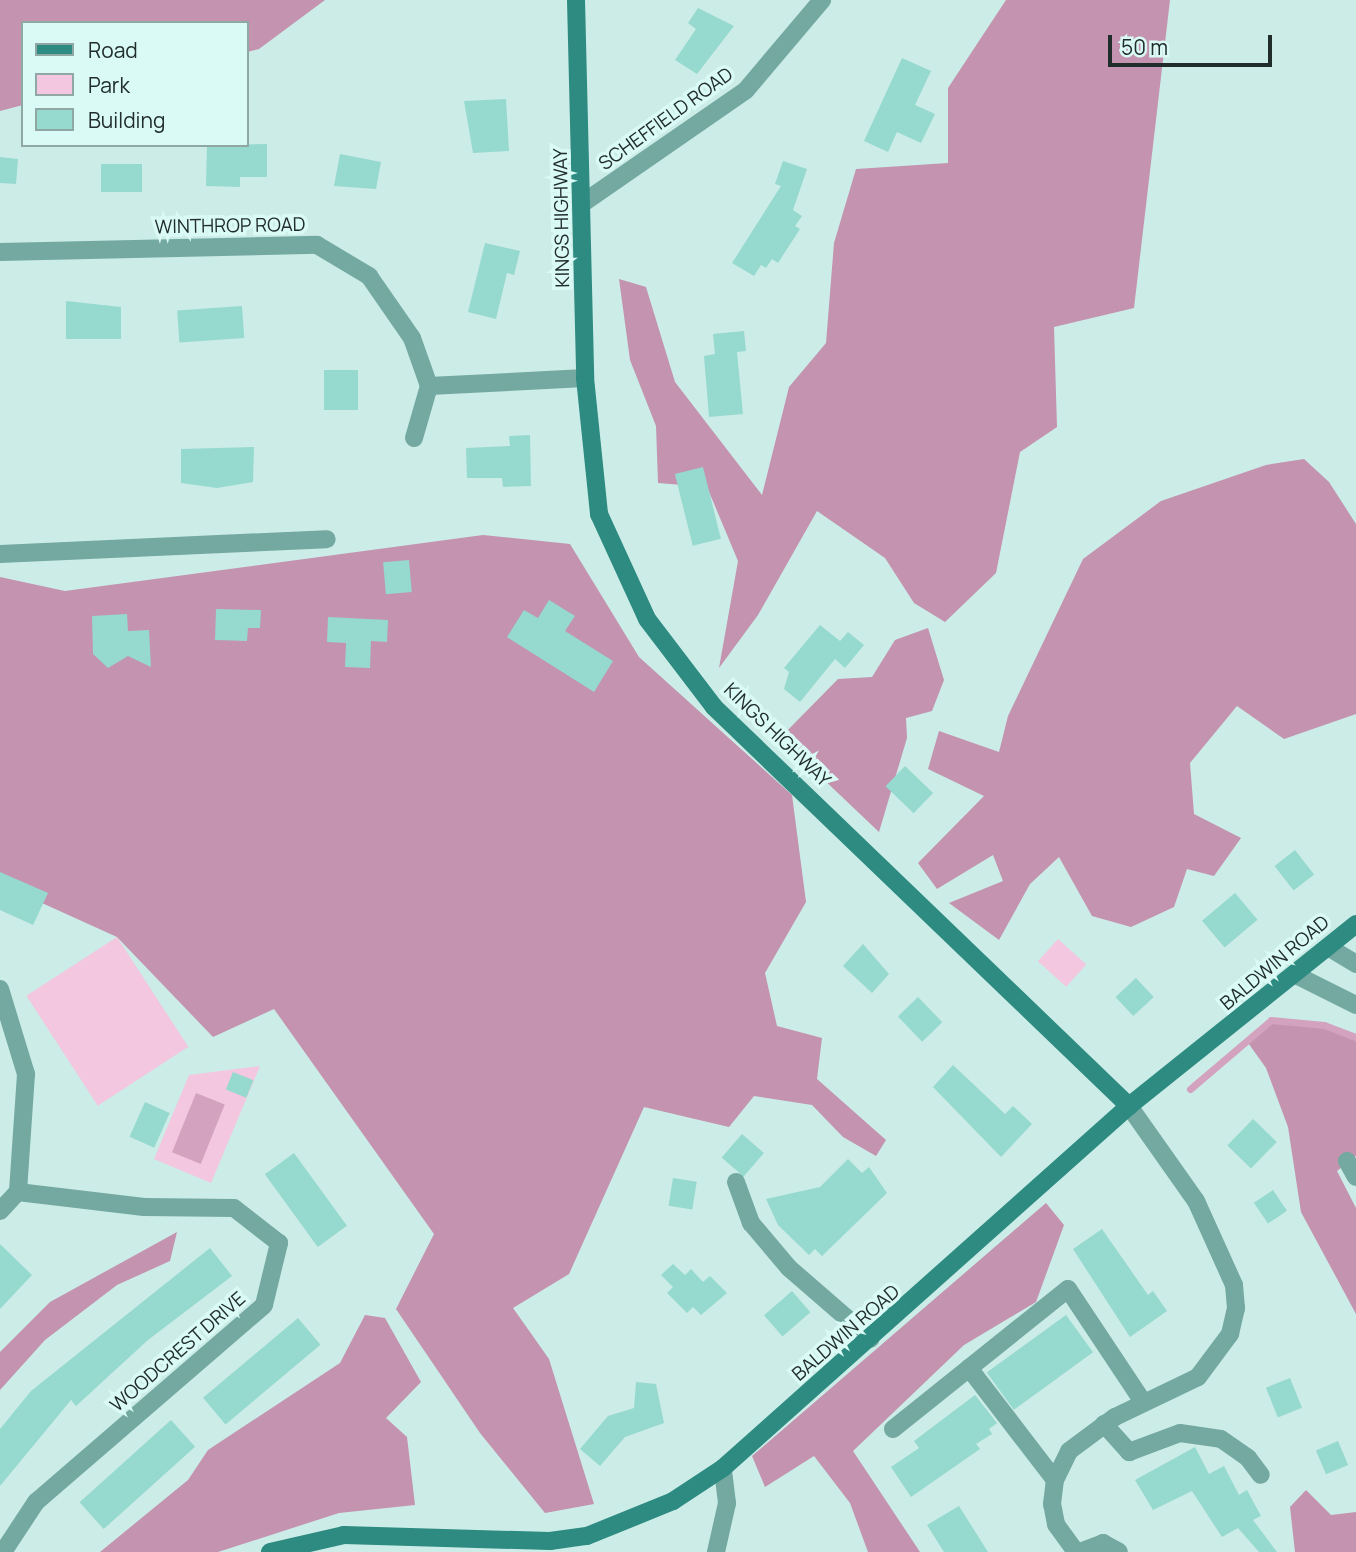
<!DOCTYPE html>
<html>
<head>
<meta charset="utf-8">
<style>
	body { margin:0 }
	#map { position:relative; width:1356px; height:1552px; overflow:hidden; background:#ccece7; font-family:Manrope,sans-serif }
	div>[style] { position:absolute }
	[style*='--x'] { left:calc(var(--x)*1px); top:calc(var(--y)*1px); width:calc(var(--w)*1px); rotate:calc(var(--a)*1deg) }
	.green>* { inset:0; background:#f3c7e0; transform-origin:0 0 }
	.forest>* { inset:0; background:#c393af }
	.water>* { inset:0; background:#d3a2bf; transform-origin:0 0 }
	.stream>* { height:7px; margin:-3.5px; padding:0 3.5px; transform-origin:3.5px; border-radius:3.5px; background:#d3a2bf }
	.building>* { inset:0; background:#96d9cf; transform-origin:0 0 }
	.street>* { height:18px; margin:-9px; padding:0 9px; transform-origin:9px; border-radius:9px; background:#73a9a1 }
	.secondary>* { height:18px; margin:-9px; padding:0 9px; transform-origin:9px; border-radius:9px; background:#2d8b81 }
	span { translate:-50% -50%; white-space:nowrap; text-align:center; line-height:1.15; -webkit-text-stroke:7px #dafaf5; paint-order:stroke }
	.street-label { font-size:19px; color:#212d2b }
	.legend { position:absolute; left:21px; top:21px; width:228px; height:126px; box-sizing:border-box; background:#dafaf5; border:2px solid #90a8a4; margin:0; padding:9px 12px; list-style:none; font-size:21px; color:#212d2b }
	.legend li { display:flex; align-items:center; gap:14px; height:35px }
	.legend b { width:35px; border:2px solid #90a8a4 }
	.scale { position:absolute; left:1108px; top:35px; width:164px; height:32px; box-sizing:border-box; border:4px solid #212d2b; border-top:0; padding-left:9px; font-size:21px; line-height:24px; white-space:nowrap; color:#212d2b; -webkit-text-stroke:5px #dafaf5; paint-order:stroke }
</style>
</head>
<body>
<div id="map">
	<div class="green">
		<i style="left:117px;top:937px;width:131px;height:108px;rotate:57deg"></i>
		<i style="left:1058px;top:939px;width:38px;height:30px;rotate:42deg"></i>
		<i style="clip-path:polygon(260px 1066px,211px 1183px,154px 1159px,189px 1075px)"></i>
	</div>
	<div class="forest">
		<i style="clip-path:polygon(0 0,325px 0,259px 49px,247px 52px,247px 23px,23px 23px,23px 105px,0 111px)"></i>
		<i style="clip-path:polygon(1006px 0,1170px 0,1134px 308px,1054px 327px,1057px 427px,1020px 452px,996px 573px,945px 622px,914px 603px,885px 558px,817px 511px,758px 615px,719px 668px,738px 561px,707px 487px,658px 483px,656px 426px,630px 360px,619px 279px,646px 287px,675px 382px,762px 495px,789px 387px,826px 343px,834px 243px,856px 169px,948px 163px,948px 88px)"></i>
		<i style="clip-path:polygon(1304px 459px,1329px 482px,1356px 524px,1356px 714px,1284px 739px,1237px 706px,1190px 763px,1194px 814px,1241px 838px,1214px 876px,1187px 869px,1174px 907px,1131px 927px,1092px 916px,1059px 857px,1030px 884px,999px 940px,949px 903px,1003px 881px,993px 855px,937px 889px,918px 863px,984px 796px,928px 769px,939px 731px,999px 752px,1008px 716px,1083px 559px,1161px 501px,1266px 465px)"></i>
		<i style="clip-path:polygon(483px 535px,570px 544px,639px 657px,792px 795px,806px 902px,765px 973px,777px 1026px,822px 1038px,817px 1079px,886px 1140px,876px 1156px,843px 1137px,812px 1105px,754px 1096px,729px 1127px,644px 1107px,569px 1274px,513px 1308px,549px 1359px,594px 1504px,545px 1513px,480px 1433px,396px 1309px,434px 1234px,274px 1009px,213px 1037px,117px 937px,0 884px,0 577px,65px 591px)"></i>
		<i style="clip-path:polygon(928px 628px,944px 680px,932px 711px,906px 718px,907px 738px,879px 832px,780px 738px,838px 679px,872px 677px,895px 640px)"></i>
		<i style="clip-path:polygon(1290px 1019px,1356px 1037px,1356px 1156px,1337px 1171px,1356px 1208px,1356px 1314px,1301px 1212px,1288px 1127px,1266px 1068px,1246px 1040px,1271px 1020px)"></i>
		<i style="clip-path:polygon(1046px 1203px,1064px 1225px,1036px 1302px,964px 1345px,853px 1451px,920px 1552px,868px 1552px,850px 1503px,814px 1456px,765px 1487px,752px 1456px)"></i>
		<i style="clip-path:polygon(177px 1232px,170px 1261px,117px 1285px,45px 1340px,0 1390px,0 1352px,50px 1302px)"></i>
		<i style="clip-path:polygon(365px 1315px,385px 1318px,421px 1382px,386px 1418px,407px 1437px,415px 1505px,339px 1513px,218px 1552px,100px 1552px,188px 1480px,208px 1450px,340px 1363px)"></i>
		<i style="clip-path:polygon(1306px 1490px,1331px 1515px,1356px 1512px,1356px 1552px,1295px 1552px,1290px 1507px)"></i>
	</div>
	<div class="water">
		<i style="left:196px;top:1093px;width:31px;height:64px;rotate:22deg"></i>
	</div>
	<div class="stream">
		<i style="--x:1190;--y:1089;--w:106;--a:-40.4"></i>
		<i style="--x:1271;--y:1020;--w:53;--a:5.4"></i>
		<i style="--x:1324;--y:1025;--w:34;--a:21"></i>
	</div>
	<div class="building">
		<i style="clip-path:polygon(698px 8px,734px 26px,697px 74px,675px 60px,696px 29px,688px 23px)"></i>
		<i style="clip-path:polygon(902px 58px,931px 71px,915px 105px,935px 114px,921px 143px,897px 132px,888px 152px,864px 141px)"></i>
		<i style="clip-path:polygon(506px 99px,509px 151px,473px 153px,464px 101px)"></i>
		<i style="clip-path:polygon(267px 144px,267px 177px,240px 177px,240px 187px,206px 186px,207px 145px)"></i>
		<i style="clip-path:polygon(340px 154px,381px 162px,376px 189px,334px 186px)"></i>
		<i style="clip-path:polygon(0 157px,18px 159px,16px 184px,0 183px)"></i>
		<i style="clip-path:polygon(783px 161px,807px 169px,793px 210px,802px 216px,795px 226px,800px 229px,778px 263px,772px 259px,766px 268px,761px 265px,754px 276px,732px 263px,781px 186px,775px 184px)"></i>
		<i style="left:101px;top:164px;width:41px;height:28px"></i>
		<i style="clip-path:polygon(485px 243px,520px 251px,514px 275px,507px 273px,496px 319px,468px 312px)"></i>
		<i style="clip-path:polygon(66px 301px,121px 307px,121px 339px,66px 339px)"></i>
		<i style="left:242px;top:306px;width:32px;height:65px;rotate:86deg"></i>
		<i style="clip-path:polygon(744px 331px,746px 351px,737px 352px,743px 414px,709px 417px,704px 356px,715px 354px,713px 334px)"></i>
		<i style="left:358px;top:370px;width:40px;height:34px;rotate:90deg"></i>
		<i style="clip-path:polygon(530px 435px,531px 486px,503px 487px,502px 478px,467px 478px,466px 448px,510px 446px,509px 436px)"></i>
		<i style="clip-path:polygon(254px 447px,253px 482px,217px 488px,181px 483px,181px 449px)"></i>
		<i style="left:703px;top:467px;width:74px;height:29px;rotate:76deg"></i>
		<i style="left:409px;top:560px;width:32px;height:26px;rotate:85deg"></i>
		<i style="clip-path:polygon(549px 600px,575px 616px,565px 631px,613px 661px,594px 692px,507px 637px,524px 610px,538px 618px)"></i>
		<i style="clip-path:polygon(216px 609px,261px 610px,260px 628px,248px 628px,247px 641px,215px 640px)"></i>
		<i style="clip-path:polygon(127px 614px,128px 631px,149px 630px,151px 667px,128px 656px,108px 668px,93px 654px,92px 616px)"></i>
		<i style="clip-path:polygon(328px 617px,388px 620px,387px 642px,371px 641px,370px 668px,345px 667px,346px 643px,327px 642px)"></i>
		<i style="clip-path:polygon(820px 625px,840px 641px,848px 632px,864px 645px,845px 668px,835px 659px,800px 702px,784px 689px,789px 672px,784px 668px)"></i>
		<i style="left:905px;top:766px;width:39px;height:28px;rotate:44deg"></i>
		<i style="left:1295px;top:850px;width:31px;height:26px;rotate:52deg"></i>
		<i style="clip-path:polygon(0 872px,48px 893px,33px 925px,0 910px)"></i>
		<i style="left:1235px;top:893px;width:35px;height:43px;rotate:50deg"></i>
		<i style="clip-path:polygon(863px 944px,889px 974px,872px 993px,843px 966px)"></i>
		<i style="left:1136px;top:978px;width:26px;height:28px;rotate:47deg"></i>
		<i style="left:918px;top:997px;width:35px;height:28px;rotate:46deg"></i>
		<i style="clip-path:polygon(953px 1065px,1005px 1114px,1013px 1106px,1032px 1124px,1001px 1157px,933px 1087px)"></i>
		<i style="left:233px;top:1072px;width:22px;height:19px;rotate:22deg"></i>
		<i style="left:145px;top:1102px;width:27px;height:38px;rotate:24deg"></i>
		<i style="left:1253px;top:1119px;width:33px;height:37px;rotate:44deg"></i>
		<i style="left:742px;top:1134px;width:29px;height:31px;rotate:41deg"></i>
		<i style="left:294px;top:1153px;width:90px;height:36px;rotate:54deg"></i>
		<i style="clip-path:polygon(848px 1159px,862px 1173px,869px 1167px,887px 1193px,822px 1256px,815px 1249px,809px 1255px,778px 1225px,766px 1199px,820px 1187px)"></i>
		<i style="left:673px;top:1178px;width:24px;height:28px;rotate:9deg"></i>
		<i style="left:1273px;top:1190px;width:25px;height:23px;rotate:56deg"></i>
		<i style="clip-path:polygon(1102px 1229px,1148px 1295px,1153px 1291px,1167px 1311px,1130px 1337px,1073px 1249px)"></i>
		<i style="clip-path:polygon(0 1244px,32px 1275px,0 1309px)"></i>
		<i style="clip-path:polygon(210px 1248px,232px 1276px,148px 1340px,76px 1406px,71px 1400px,0 1486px,0 1429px,31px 1391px)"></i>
		<i style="clip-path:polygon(673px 1264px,685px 1275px,691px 1269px,703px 1282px,710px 1276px,727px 1293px,701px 1315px,693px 1307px,687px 1313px,667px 1293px,673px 1287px,661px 1275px)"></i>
		<i style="left:792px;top:1291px;width:28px;height:37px;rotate:49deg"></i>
		<i style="left:1066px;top:1315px;width:46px;height:98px;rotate:54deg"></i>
		<i style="left:298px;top:1318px;width:35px;height:124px;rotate:50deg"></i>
		<i style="left:1290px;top:1378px;width:32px;height:26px;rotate:68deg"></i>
		<i style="clip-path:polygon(636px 1382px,656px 1384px,664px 1423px,625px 1437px,600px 1466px,580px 1449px,608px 1416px,634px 1408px)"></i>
		<i style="clip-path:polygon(975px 1395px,997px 1423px,989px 1429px,992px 1434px,976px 1444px,980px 1449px,911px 1497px,891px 1467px,919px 1448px,914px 1441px)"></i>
		<i style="left:171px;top:1420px;width:36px;height:123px;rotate:48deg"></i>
		<i style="left:1338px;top:1441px;width:26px;height:24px;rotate:67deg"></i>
		<i style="clip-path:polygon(1195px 1447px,1209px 1474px,1224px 1466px,1239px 1495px,1247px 1490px,1261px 1516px,1253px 1520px,1277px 1552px,1259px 1552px,1238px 1528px,1222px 1537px,1192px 1491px,1153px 1510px,1135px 1480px)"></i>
		<i style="clip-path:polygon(959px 1506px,988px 1552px,944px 1552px,927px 1525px)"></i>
	</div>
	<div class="street">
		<i style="--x:583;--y:203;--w:198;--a:-34.7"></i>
		<i style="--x:746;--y:90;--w:118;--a:-49.8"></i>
		<i style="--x:0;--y:252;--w:317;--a:-1.3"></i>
		<i style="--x:317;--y:245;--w:61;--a:30.8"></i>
		<i style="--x:369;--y:276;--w:75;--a:55.3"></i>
		<i style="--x:412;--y:338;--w:51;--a:70.5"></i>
		<i style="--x:429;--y:386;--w:156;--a:-2.9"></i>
		<i style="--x:414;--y:438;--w:54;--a:-73.9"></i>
		<i style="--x:0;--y:554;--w:327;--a:-2.6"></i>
		<i style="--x:1328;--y:947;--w:33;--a:31"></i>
		<i style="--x:1296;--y:975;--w:67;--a:26.6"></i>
		<i style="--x:0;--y:989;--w:89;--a:73"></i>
		<i style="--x:26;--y:1074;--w:118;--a:93.9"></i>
		<i style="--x:1347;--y:1161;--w:18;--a:61"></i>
		<i style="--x:736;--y:1182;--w:44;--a:69.9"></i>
		<i style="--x:751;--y:1223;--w:59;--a:49.8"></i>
		<i style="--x:789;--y:1268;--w:108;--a:40.9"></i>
		<i style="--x:0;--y:1211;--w:26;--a:-47"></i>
		<i style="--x:969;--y:1368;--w:141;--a:52.5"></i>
		<i style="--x:1104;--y:1424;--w:38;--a:48"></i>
		<i style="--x:1129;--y:1452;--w:54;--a:-20.4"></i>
		<i style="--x:1180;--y:1433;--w:41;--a:8.3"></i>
		<i style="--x:1221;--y:1439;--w:33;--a:35"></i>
		<i style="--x:1248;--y:1458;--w:21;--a:53"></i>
		<i style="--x:893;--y:1429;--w:224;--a:-38.7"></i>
		<i style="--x:1068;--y:1289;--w:136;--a:56.4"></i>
		<i style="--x:3;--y:1552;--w:60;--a:-56.6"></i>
		<i style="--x:36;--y:1502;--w:301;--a:-40.8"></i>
		<i style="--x:264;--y:1305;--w:64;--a:-76.4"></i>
		<i style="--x:279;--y:1243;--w:57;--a:-142.1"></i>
		<i style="--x:234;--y:1208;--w:90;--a:-179.4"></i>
		<i style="--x:144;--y:1207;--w:127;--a:-173.2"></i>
		<i style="--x:716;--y:1552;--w:50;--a:-77.3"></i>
		<i style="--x:727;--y:1503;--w:35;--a:-97"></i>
		<i style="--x:1076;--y:1552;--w:34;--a:-126"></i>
		<i style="--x:1056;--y:1524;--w:20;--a:-101"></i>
		<i style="--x:1052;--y:1504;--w:24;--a:-83"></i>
		<i style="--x:1055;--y:1480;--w:32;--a:-64"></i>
		<i style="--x:1069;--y:1451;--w:57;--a:-36.5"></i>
		<i style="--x:1115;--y:1417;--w:92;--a:-25.7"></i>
		<i style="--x:1198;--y:1377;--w:54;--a:-53.3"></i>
		<i style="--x:1230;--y:1334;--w:27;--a:-77"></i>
		<i style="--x:1236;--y:1308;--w:23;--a:-95"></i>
		<i style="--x:1234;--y:1285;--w:92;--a:-114.3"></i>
		<i style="--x:1196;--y:1201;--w:116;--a:-125.2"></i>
		<i style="--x:1080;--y:1552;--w:25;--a:-21"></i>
		<i style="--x:1103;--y:1543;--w:18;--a:29"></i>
	</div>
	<div class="secondary">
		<i style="--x:576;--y:0;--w:378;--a:88.6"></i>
		<i style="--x:585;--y:378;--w:137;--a:84.1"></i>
		<i style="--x:599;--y:514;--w:115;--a:65.4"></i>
		<i style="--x:647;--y:619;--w:111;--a:52.7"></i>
		<i style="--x:714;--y:707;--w:576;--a:43.87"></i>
		<i style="--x:270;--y:1552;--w:76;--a:-12.9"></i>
		<i style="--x:344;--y:1535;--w:206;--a:1.7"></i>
		<i style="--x:550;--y:1541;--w:37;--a:-8"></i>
		<i style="--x:587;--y:1536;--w:93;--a:-22.1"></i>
		<i style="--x:673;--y:1501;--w:60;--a:-33.4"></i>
		<i style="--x:723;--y:1468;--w:544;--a:-41.72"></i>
		<i style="--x:1129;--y:1106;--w:291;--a:-38.7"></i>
	</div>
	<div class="street-label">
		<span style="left:666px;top:119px;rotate:-36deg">SCHEFFIELD ROAD</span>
		<span style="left:562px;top:218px;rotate:-91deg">KINGS HIGHWAY</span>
		<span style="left:230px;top:226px;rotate:-1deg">WINTHROP ROAD</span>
		<span style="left:777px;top:735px;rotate:44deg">KINGS HIGHWAY</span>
		<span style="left:1275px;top:963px;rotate:-40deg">BALDWIN ROAD</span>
		<span style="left:846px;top:1333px;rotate:-41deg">BALDWIN ROAD</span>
		<span style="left:178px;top:1352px;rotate:-41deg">WOODCREST DRIVE</span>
	</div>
	<ul class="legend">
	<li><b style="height:9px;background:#2d8b81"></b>Road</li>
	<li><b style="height:19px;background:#f3c7e0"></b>Park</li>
	<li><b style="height:19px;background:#96d9cf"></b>Building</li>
	</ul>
	<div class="scale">50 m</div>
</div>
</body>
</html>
